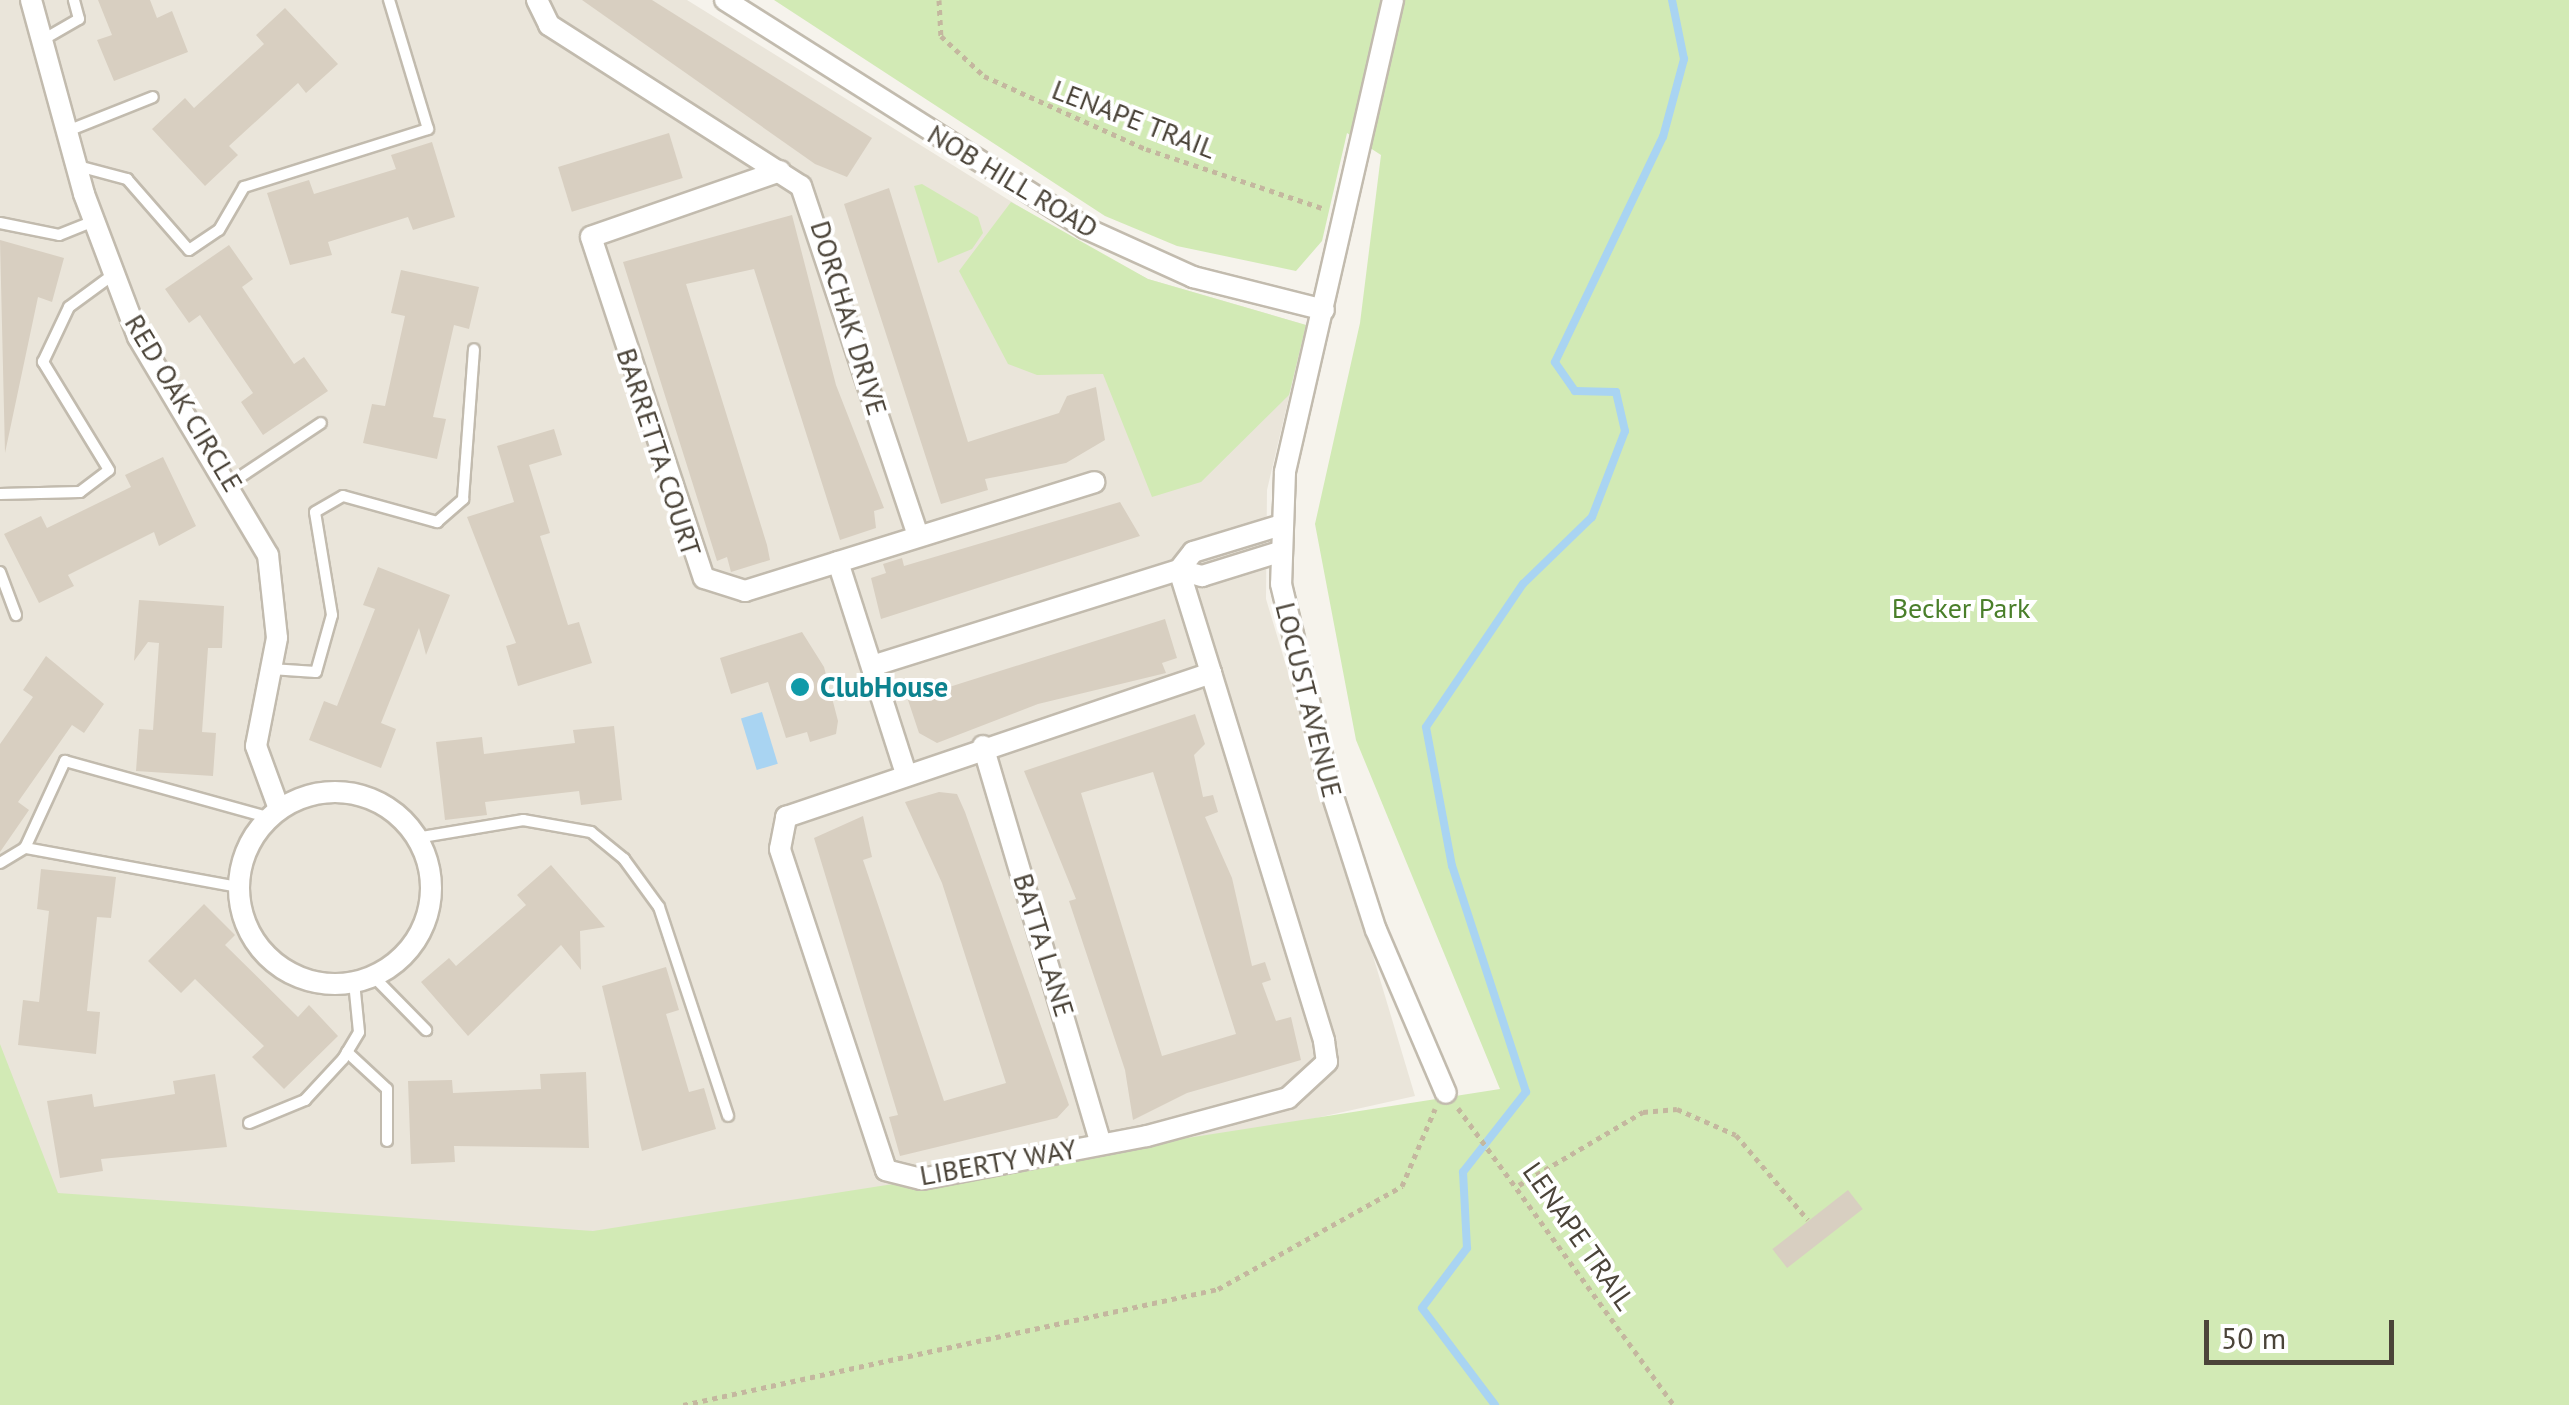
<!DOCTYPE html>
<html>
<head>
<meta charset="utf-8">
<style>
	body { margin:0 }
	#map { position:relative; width:2569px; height:1405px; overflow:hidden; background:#f6f3ec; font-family:"PT Sans",sans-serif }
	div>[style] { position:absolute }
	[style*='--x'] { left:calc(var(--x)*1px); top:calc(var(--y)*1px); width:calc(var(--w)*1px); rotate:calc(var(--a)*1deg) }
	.residential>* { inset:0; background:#eae5da }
	.green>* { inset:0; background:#d2eab5 }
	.water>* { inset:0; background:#a9d4f2; transform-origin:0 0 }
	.stream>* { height:8px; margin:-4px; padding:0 4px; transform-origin:4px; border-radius:4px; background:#a9d4f2 }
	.building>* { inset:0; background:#d8cfc1; transform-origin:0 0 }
	.path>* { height:5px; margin-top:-2.5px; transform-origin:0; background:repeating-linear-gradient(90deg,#c4b79f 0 5px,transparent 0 10px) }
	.roads { filter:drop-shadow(2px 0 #c2bbae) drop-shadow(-2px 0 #c2bbae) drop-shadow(0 2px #c2bbae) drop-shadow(0 -2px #c2bbae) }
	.service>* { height:10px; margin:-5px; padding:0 5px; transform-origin:5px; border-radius:5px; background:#fff }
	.minor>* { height:20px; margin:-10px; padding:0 10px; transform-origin:10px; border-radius:10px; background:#fff }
	.minor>.ring { margin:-10px; padding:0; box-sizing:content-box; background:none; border:20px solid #fff; border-radius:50% }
	.dots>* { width:28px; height:28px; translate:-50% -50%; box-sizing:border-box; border:5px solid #fff; border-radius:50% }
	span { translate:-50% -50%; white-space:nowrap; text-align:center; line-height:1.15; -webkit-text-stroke:8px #fff; paint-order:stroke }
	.street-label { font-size:28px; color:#4b4439 }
	.park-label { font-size:28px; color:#4a7f2a }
	.culture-label { font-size:28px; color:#0d838f; font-weight:700 }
	.left { translate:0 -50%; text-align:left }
	.scale { position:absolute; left:2204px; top:1320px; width:190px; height:45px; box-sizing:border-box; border:5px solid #4b4439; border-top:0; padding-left:12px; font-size:30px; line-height:35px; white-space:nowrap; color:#4b4439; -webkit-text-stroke:8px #fff; paint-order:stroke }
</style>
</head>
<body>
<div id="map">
	<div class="residential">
		<i style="clip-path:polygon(0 0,687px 0,1078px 243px,1148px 279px,1306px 325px,1267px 490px,1266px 599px,1415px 1096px,862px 1219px,79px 1304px,0 1090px)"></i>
	</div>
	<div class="green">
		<i style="clip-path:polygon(774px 0,2569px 0,2569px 1405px,0 1405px,0 1044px,58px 1193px,593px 1231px,1500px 1089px,1356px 740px,1315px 524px,1360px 323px,1381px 155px,1347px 133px,1322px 241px,1296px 271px,1177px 246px,1105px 216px)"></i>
		<i style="clip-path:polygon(922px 184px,978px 217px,983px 233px,972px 249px,938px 263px,914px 186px)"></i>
		<i style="clip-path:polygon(1011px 202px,1148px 279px,1306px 325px,1289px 395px,1201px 482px,1152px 497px,1103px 374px,1037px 375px,1008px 364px,959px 271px)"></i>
	</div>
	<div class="water">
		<i style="left:762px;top:712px;width:54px;height:22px;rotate:73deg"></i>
	</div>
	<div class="stream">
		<i style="--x:1495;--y:1405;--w:121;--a:-127"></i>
		<i style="--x:1422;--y:1308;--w:75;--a:-53.1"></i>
		<i style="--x:1467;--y:1248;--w:76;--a:-93"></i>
		<i style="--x:1463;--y:1172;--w:102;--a:-51.8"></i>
		<i style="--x:1526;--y:1092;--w:238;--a:-108.1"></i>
		<i style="--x:1452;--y:866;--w:141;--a:-100.6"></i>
		<i style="--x:1426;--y:727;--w:173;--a:-55.9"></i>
		<i style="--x:1523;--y:584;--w:96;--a:-44.2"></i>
		<i style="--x:1592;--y:517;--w:92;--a:-69"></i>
		<i style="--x:1625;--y:431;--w:40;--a:-103"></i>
		<i style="--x:1616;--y:392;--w:41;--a:-178.6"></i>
		<i style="--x:1575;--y:391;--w:35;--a:-125"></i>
		<i style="--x:1555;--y:362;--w:250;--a:-64.4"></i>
		<i style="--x:1663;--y:137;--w:81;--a:-74.9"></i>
		<i style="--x:1684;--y:59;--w:60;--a:-101.5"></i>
	</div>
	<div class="building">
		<i style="clip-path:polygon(98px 0,150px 0,157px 18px,172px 11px,188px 52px,114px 81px,97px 40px,112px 35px)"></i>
		<i style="clip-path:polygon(582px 0,652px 0,872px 138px,847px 177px,815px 164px)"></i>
		<i style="clip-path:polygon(285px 8px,338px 64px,306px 93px,298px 83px,229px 146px,238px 155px,205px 186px,152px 129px,185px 98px,194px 108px,264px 44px,256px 35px)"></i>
		<i style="left:669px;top:133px;width:47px;height:116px;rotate:73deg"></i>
		<i style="clip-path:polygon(432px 142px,455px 217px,413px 230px,408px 217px,328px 242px,332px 255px,290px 265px,267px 193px,309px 180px,314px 194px,396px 169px,391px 155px)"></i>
		<i style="clip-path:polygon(889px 188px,968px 442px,1059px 413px,1067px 396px,1096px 387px,1105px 440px,1066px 463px,985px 479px,988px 490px,941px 504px,844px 204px)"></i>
		<i style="clip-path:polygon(792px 215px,836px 385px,884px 508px,874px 511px,876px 528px,840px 540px,754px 269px,686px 284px,767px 545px,770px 560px,731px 572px,727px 557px,717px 561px,623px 262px)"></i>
		<i style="clip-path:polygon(0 240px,64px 258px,52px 302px,38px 297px,5px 453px)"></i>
		<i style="clip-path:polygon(229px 245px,253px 279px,242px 287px,294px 364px,304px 357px,328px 391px,263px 435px,241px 402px,253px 393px,200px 315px,189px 323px,165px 289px)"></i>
		<i style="clip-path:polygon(401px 270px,479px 287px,469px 329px,454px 325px,433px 417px,446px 419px,437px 459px,363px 443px,372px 404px,385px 406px,405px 316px,391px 313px)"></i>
		<i style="clip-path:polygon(554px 429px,562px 455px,529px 465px,550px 533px,540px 536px,568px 625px,579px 622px,592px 663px,518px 686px,506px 646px,516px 643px,467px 517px,514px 502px,497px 446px)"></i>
		<i style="clip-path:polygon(163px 457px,196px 526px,159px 546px,154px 532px,68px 575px,74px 586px,39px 603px,4px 534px,41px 516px,47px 528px,131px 487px,125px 475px)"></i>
		<i style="clip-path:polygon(1120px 502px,1140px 536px,881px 619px,871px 578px,886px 573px,883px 564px,902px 558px,904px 566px)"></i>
		<i style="clip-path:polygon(378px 567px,450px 595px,426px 655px,419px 628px,381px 723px,396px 729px,381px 768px,309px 740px,324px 701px,337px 706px,375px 609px,363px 605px)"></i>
		<i style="clip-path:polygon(139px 600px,224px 606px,222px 648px,208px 648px,202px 732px,216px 733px,213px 776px,136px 771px,139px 729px,153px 730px,159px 643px,148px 642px,134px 661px)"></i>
		<i style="clip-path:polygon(1165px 619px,1177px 658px,1162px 663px,1166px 673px,1038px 704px,937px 743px,919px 733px,908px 700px)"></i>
		<i style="clip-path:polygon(802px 632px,824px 667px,838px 721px,836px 734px,810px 742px,807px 732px,786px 738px,768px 682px,731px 694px,720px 658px)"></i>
		<i style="clip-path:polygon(46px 656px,104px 704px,84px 733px,72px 725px,18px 802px,29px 810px,0 852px,0 744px,33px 697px,23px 690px)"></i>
		<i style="clip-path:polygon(evenodd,1195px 714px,1205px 744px,1194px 755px,1203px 797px,1213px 795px,1218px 812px,1205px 817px,1232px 878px,1252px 966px,1265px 962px,1271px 980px,1262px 983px,1276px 1021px,1291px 1017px,1301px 1060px,1187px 1093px,1133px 1120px,1125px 1070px,1069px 901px,1076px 899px,1024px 771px,1195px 714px,1153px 772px,1236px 1034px,1162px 1056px,1081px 793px,1153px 772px)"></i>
		<i style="clip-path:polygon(614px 726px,622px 800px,581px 805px,579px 791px,485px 802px,487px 815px,445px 820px,436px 742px,482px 737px,484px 754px,575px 743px,573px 730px)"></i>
		<i style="clip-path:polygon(939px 792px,957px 794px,965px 812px,1069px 1105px,1057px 1118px,900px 1156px,889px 1117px,898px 1115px,814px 838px,863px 816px,872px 857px,863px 860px,944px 1101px,1006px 1083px,942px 883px,905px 802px)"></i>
		<i style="clip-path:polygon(551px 865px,605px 927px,580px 931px,581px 970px,561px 945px,468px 1036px,421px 982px,449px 958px,456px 966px,526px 905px,517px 895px)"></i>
		<i style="clip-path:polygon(41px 869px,116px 877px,111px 918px,97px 917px,87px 1011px,100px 1012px,96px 1054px,18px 1045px,23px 1000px,39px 1002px,49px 911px,37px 909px)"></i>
		<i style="clip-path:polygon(204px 904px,235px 935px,225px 945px,298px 1017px,309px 1005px,338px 1036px,284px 1089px,252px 1057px,264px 1046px,195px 979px,181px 993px,148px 961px)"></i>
		<i style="clip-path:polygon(666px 967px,679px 1010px,666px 1014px,689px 1092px,704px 1088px,716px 1129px,642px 1151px,602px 986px)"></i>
		<i style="clip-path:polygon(586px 1072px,589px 1148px,454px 1146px,455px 1162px,411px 1164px,408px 1081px,452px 1080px,453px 1093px,541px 1089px,540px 1074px)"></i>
		<i style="clip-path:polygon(215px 1074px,227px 1147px,101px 1159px,103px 1171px,60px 1178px,47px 1101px,92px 1094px,94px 1107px,175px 1094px,173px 1081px)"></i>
		<i style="left:1848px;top:1190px;width:24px;height:96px;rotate:52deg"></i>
	</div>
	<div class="path">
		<i style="--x:939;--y:0;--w:36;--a:87"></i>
		<i style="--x:941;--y:36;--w:59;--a:42.9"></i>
		<i style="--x:984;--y:76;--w:178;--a:24.3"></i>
		<i style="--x:1146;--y:149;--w:186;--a:18.5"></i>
		<i style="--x:1458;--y:1108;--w:367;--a:54"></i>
		<i style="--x:1519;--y:1185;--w:144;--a:-30.5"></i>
		<i style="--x:1643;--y:1112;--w:34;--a:-5"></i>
		<i style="--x:1677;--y:1109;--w:64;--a:23.8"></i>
		<i style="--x:1736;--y:1135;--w:111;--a:49.7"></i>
		<i style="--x:683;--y:1405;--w:547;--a:-12.23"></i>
		<i style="--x:1218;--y:1289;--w:211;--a:-29.2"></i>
		<i style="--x:1402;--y:1186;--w:84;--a:-66.8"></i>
	</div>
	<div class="roads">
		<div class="service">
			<i style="--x:46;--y:38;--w:38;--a:-30"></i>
			<i style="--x:79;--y:19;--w:20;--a:-105"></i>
			<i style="--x:70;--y:130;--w:89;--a:-21.7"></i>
			<i style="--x:78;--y:166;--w:51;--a:14.9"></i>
			<i style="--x:127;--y:179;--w:94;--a:48.9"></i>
			<i style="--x:189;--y:250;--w:36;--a:-34"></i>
			<i style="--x:219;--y:230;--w:50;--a:-59.8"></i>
			<i style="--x:244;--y:187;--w:193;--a:-17.5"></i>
			<i style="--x:428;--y:129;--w:135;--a:-106.8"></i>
			<i style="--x:0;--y:223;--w:60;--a:11.5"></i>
			<i style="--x:59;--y:235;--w:38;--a:-22"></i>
			<i style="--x:231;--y:483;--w:108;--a:-33.7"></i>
			<i style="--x:0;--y:494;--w:80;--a:-1.4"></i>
			<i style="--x:80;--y:492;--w:36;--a:-37"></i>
			<i style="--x:109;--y:470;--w:127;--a:-121.4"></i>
			<i style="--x:43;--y:362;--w:61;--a:-64.7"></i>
			<i style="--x:69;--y:307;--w:56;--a:-36.3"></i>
			<i style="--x:0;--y:572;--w:46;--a:69.6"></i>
			<i style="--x:271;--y:669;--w:45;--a:3.8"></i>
			<i style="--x:316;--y:672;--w:59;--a:-74.3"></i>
			<i style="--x:332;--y:615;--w:104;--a:-99.4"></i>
			<i style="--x:315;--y:512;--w:32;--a:-30"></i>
			<i style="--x:343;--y:496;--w:98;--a:15.5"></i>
			<i style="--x:437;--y:522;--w:35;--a:-41"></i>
			<i style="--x:463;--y:499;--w:150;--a:-85.8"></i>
			<i style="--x:416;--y:838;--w:109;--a:-9.5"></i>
			<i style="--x:523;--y:820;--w:69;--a:10"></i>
			<i style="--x:591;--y:832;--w:43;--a:39.3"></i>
			<i style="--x:624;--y:859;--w:59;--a:53.9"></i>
			<i style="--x:659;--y:907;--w:220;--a:71.7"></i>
			<i style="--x:0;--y:863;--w:29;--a:-31"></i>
			<i style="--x:238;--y:887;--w:217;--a:-169.6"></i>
			<i style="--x:25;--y:848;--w:96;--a:-65.3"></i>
			<i style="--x:65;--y:761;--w:213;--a:15.5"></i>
			<i style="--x:373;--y:976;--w:76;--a:45.5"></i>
			<i style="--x:347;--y:1052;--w:54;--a:42.8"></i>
			<i style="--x:387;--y:1089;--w:52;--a:90"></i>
			<i style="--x:249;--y:1123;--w:61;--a:-22.3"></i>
			<i style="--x:305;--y:1100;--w:56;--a:-47.2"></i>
			<i style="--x:343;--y:1059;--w:31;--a:-59"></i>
			<i style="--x:359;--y:1032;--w:50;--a:-95.7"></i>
		</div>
		<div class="minor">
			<i style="--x:31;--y:0;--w:201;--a:74.7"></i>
			<i style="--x:84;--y:194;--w:153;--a:69.3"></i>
			<i style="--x:138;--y:337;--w:254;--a:59.2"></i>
			<i style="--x:268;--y:555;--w:83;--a:83.8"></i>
			<i style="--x:277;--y:638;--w:110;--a:101"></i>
			<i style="--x:256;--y:746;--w:67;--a:69.9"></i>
			<i style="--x:537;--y:0;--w:28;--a:64"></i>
			<i style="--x:549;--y:25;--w:299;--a:32.6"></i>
			<i style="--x:801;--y:186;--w:369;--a:71.5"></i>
			<i style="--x:725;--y:0;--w:426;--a:32.3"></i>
			<i style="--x:1085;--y:228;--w:119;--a:24.4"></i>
			<i style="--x:1193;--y:277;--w:135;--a:14.1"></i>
			<i style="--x:1393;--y:0;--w:484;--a:102.9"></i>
			<i style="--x:1285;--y:472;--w:112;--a:92"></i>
			<i style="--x:1281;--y:584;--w:206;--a:76.5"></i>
			<i style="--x:1329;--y:784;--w:153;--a:72.2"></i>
			<i style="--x:1376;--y:930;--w:177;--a:66.8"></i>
			<i style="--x:780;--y:171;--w:200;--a:160.8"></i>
			<i style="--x:591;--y:237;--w:359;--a:71.7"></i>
			<i style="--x:704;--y:578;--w:43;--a:17.6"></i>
			<i style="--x:745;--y:591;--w:366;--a:-17.3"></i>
			<i style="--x:838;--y:562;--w:219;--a:72.2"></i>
			<i style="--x:1179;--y:570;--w:108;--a:72.7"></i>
			<i style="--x:1211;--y:673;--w:385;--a:72.9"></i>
			<i style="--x:1324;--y:1041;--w:21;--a:82"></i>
			<i style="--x:1327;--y:1062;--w:53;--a:137.3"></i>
			<i style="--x:1288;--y:1098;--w:146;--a:164.9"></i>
			<i style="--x:1147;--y:1136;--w:230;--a:169.2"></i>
			<i style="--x:921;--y:1179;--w:36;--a:-166"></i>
			<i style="--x:886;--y:1170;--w:338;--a:-108.3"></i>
			<i style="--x:780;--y:849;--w:33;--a:-79"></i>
			<i style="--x:786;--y:817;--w:449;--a:-18.7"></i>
			<i style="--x:1179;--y:570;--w:23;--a:-52"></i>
			<i style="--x:1193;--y:552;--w:89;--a:-17"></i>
			<i style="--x:872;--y:666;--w:322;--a:-17.4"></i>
			<i style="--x:1179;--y:570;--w:24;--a:15"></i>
			<i style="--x:1202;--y:576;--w:81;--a:-17.3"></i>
			<i style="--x:983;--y:746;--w:415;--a:73.5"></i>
			<i class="ring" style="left:239px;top:792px;width:172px;height:172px"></i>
		</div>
	</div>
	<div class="dots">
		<i style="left:800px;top:687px;background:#0f9aa8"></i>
	</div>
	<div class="street-label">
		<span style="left:1134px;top:119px;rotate:21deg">LENAPE TRAIL</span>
		<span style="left:1013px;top:181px;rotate:31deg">NOB HILL ROAD</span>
		<span style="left:849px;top:318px;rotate:73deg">DORCHAK DRIVE</span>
		<span style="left:184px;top:403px;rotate:59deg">RED OAK CIRCLE</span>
		<span style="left:659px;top:452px;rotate:72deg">BARRETTA COURT</span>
		<span style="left:1309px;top:700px;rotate:76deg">LOCUST AVENUE</span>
		<span style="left:1044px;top:945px;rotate:73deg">BATTA LANE</span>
		<span style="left:998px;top:1162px;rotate:-10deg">LIBERTY WAY</span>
		<span style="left:1579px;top:1236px;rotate:55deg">LENAPE TRAIL</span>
	</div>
	<div class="park-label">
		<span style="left:1961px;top:608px">Becker Park</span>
	</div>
	<div class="culture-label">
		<span class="left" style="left:820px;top:687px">ClubHouse</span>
	</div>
	<div class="scale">50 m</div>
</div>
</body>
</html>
